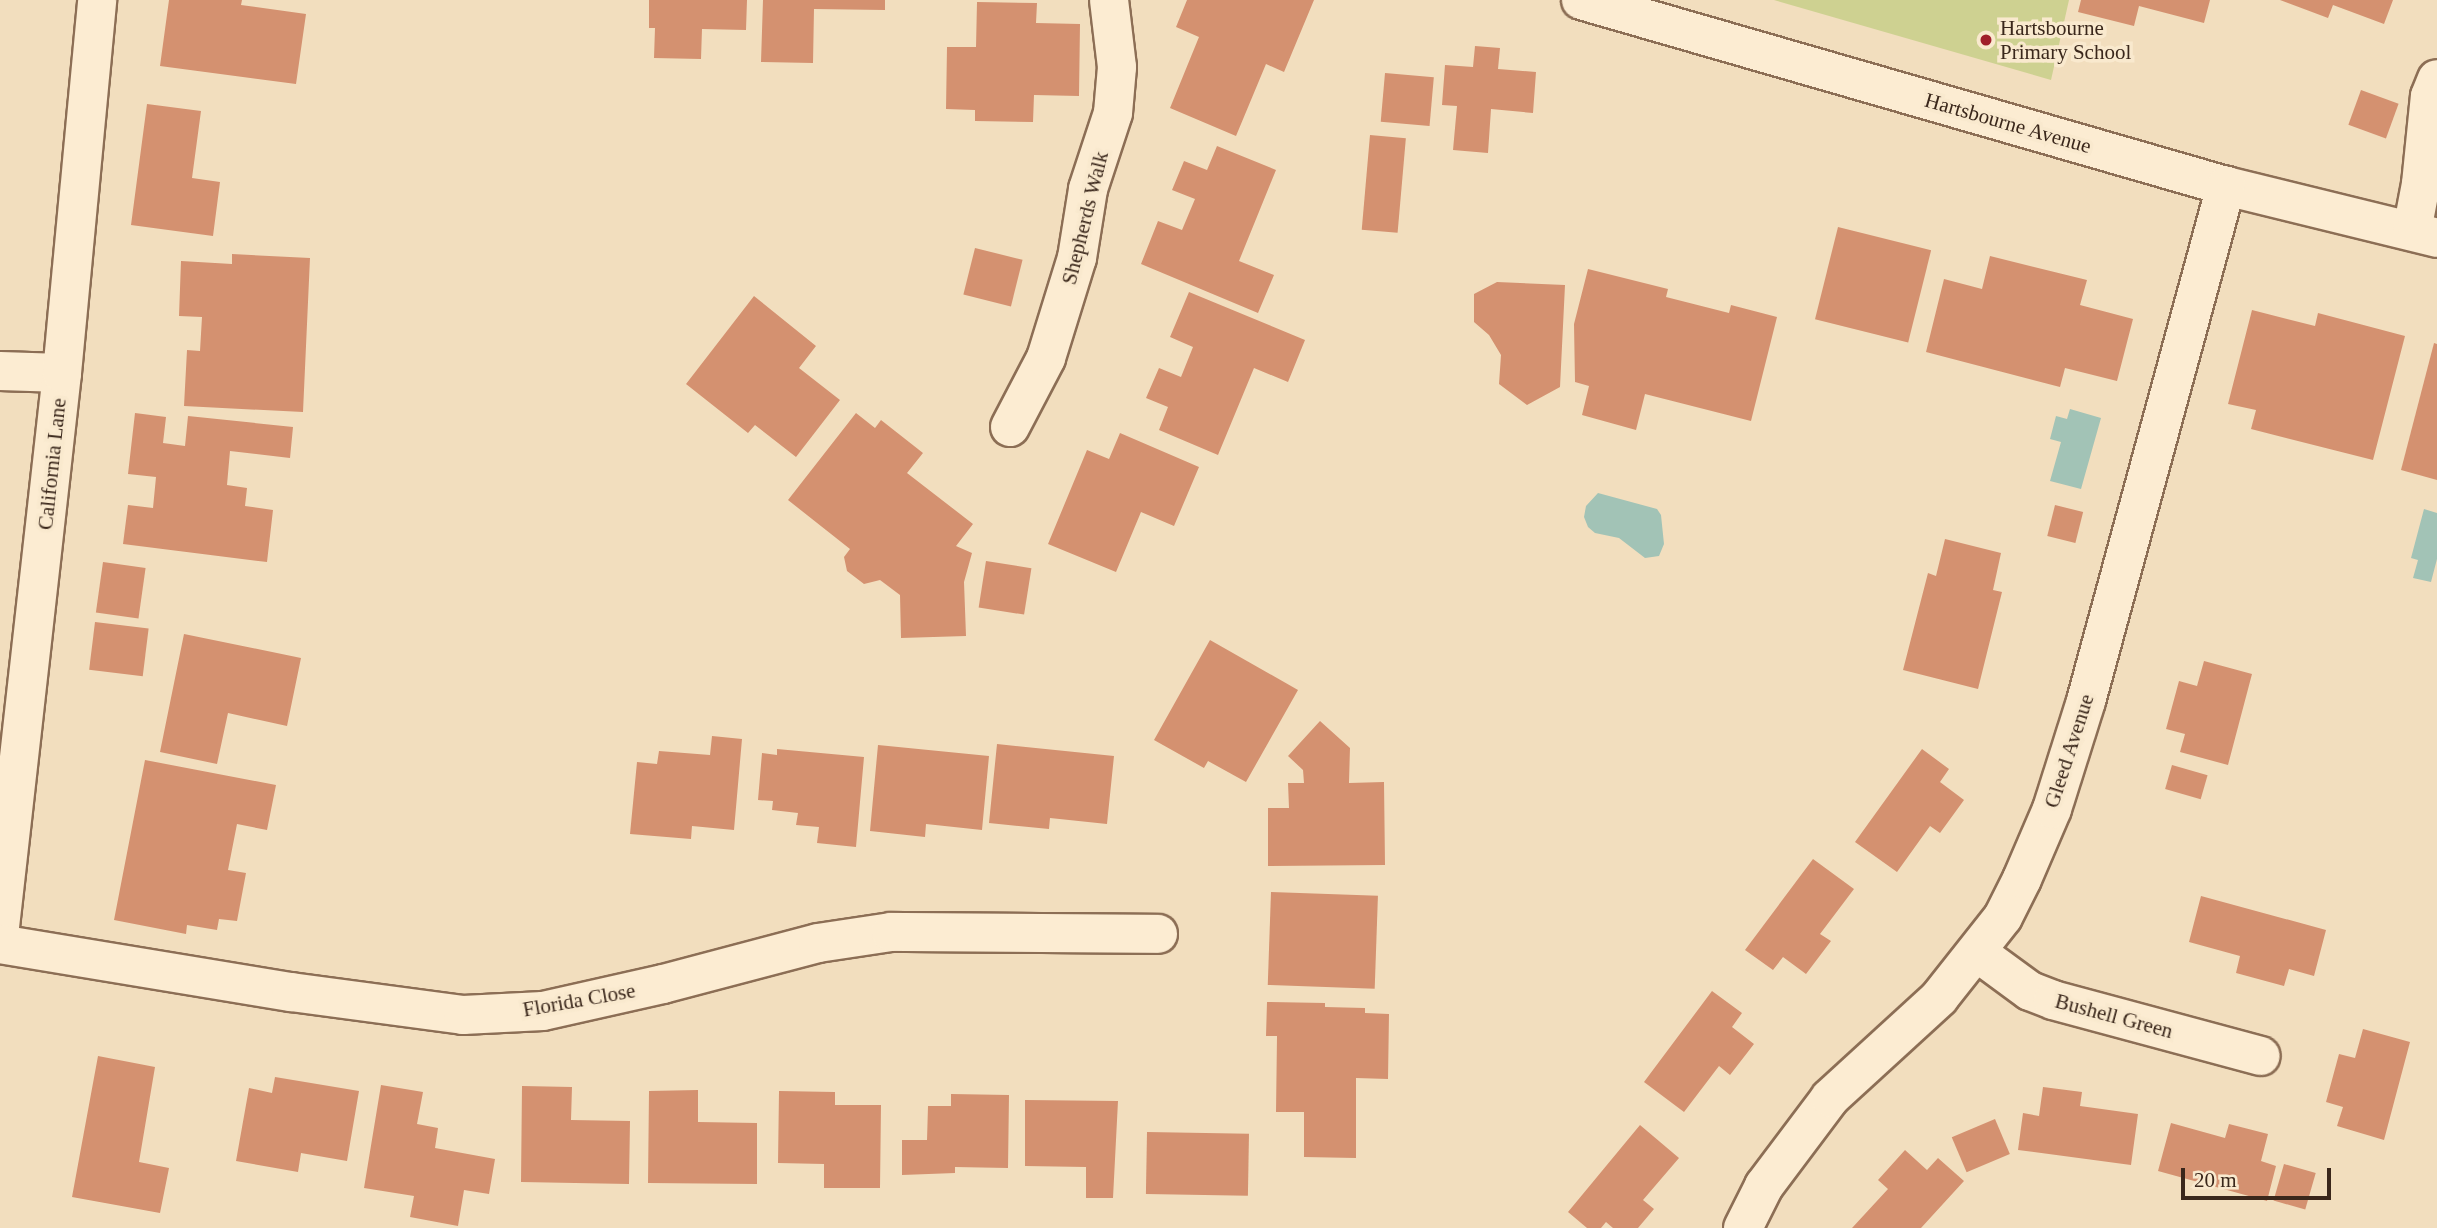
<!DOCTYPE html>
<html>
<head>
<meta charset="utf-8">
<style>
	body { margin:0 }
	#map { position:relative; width:2437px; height:1228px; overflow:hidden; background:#f2debe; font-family:Georgia,serif }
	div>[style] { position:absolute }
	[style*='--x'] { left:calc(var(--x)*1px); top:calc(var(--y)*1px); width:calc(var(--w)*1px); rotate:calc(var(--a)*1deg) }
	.green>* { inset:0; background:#ced191 }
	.water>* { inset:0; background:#a2c3b6 }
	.building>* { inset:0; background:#d49170; transform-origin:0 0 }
	.roads { filter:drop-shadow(2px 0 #8c6e55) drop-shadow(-2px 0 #8c6e55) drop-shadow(0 2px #8c6e55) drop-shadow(0 -2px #8c6e55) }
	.minor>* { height:38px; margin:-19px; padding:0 19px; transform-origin:19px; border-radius:19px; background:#fcecd2 }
	.dots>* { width:19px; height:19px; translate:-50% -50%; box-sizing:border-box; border:4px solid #f9e9ce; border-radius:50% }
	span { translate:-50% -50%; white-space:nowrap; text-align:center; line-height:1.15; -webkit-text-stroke:7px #f9e9ce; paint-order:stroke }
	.poi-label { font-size:21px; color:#3a271b }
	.left { translate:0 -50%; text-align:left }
	.street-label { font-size:21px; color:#3a271b }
	.scale { position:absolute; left:2181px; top:1168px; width:150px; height:32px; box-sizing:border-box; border:4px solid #3a271b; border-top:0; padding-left:9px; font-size:21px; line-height:24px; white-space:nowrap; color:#3a271b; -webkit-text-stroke:5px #f9e9ce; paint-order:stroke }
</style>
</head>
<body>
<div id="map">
	<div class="green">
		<i style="clip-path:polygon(1774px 0,2069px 0,2051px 80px)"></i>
	</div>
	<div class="water">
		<i style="clip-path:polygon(2070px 409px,2101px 418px,2081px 489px,2050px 481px,2061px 442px,2050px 439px,2056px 416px,2067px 419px)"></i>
		<i style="clip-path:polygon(1598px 493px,1657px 509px,1661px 515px,1664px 544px,1659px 556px,1645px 558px,1619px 538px,1595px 533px,1588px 527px,1584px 517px,1586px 506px)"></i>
		<i style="clip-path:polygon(2424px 509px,2437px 513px,2437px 559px,2431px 582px,2413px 578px,2418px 560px,2411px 558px)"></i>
	</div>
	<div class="building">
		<i style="clip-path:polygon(169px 0,242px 0,241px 5px,306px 14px,296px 84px,160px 66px)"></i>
		<i style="clip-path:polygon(649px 0,747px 0,746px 30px,702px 29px,701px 59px,654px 58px,655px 28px,649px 28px)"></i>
		<i style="clip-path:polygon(763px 0,885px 0,885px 10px,814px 9px,813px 63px,761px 62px)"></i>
		<i style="clip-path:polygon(1187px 0,1314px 0,1284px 72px,1266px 64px,1236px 136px,1170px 108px,1199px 37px,1176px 27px)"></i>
		<i style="clip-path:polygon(2081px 0,2210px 0,2204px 23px,2139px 6px,2134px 26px,2078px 12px)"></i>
		<i style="clip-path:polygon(2280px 0,2393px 0,2384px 24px,2333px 5px,2328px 18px)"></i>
		<i style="clip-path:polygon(977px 2px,1037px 3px,1036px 23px,1080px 24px,1079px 96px,1034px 95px,1033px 122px,975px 121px,975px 110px,946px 109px,947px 47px,976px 47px)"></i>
		<i style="clip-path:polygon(1475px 46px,1500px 48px,1498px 69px,1536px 72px,1533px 113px,1491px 109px,1488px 153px,1453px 150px,1457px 106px,1442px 105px,1445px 65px,1473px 67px)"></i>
		<i style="left:1385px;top:73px;width:49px;height:49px;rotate:5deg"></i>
		<i style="left:2361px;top:90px;width:40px;height:37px;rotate:20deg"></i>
		<i style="clip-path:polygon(147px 104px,201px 111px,192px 178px,220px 182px,213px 236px,131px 225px)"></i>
		<i style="left:1370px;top:135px;width:36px;height:95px;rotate:5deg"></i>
		<i style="clip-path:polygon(1217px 146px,1276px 170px,1239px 261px,1274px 275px,1258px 313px,1141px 264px,1158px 221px,1182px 230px,1195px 199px,1172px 190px,1184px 161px,1207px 170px)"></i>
		<i style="left:1838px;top:227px;width:96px;height:95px;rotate:14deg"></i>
		<i style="left:975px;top:248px;width:49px;height:48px;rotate:14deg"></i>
		<i style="clip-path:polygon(232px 254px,310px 258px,303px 412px,184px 406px,187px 350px,200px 351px,202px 317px,179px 316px,181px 261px,232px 264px)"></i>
		<i style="clip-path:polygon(1990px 256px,2087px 280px,2080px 305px,2133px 319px,2117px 381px,2065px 368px,2060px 387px,1926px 352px,1944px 279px,1982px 289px)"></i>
		<i style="clip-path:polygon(1588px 269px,1668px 289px,1666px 297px,1729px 313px,1731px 305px,1777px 317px,1751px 421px,1645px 394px,1636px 430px,1582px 415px,1589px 386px,1575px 382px,1574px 324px)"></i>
		<i style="clip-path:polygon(1497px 282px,1565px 285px,1560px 387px,1527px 405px,1499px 384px,1501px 355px,1489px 335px,1474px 322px,1474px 294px)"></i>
		<i style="clip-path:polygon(1189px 292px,1305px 340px,1288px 382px,1254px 368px,1218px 455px,1159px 430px,1168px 407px,1146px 398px,1159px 368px,1181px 377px,1193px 347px,1170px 337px)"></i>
		<i style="clip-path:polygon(754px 296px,816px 346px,799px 368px,840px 400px,796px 457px,755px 425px,748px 433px,686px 384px)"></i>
		<i style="clip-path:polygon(2252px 310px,2315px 326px,2318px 313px,2405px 336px,2373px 460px,2251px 429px,2256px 410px,2228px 404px)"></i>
		<i style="clip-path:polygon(2434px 343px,2437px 344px,2437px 480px,2401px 470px)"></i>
		<i style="clip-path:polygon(135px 413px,166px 417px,163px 443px,185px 446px,188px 416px,293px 427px,290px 458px,230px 451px,227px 485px,247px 488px,245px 506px,273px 510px,267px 562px,123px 544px,128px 505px,153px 508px,156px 477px,128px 474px)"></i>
		<i style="clip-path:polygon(856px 413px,875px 428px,881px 420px,923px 453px,907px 473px,973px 524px,956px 546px,972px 553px,964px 582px,966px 636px,901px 638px,900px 595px,880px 580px,864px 584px,847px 571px,844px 557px,850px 549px,788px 500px)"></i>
		<i style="clip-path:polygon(1120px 433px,1199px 467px,1174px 526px,1141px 512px,1116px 572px,1048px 544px,1087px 450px,1109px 459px)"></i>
		<i style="left:2055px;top:505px;width:29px;height:32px;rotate:14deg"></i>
		<i style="clip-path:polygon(1945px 539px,2001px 553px,1993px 590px,2002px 592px,1978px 689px,1903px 670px,1928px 573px,1936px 576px)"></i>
		<i style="left:986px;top:561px;width:46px;height:47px;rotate:9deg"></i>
		<i style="left:103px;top:562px;width:43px;height:51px;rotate:8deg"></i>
		<i style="left:95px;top:622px;width:54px;height:48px;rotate:7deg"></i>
		<i style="clip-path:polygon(184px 634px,301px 658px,287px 726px,228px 713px,217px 764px,160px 752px)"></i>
		<i style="clip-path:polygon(1210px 640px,1298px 690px,1246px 782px,1208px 761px,1204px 768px,1154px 740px)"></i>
		<i style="clip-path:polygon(2204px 661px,2252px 674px,2228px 765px,2180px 752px,2185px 734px,2166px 729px,2179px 681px,2197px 686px)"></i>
		<i style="clip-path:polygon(1320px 721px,1350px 748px,1349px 783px,1384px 782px,1385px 865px,1268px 866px,1268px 808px,1289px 808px,1288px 783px,1304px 783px,1303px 770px,1288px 756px)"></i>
		<i style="clip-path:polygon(712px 736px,742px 739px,734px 830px,692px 826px,691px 839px,630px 834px,637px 762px,657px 764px,659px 751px,710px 755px)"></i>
		<i style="clip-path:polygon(997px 744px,1114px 756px,1107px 824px,1050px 818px,1049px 829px,989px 823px)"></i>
		<i style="clip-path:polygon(878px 745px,989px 756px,982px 830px,926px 824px,925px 837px,870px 831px)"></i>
		<i style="clip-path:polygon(777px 749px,864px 757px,856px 847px,817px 843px,819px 827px,796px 825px,798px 813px,772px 810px,773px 801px,758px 800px,762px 753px,777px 755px)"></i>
		<i style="clip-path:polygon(1922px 749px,1949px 769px,1940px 782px,1964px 800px,1940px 833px,1930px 826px,1897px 872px,1855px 842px)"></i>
		<i style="clip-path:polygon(145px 760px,276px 785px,267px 830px,237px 824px,228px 870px,246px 873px,237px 921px,219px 919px,217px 930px,187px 925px,186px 934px,114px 920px)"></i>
		<i style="left:2172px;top:765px;width:37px;height:25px;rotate:16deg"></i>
		<i style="clip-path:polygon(1813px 859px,1854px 889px,1820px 934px,1831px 941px,1806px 974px,1783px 957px,1773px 970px,1745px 950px)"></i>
		<i style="left:1271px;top:892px;width:107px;height:93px;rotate:2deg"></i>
		<i style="clip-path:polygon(2201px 896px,2326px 930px,2314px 976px,2289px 969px,2284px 986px,2236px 973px,2240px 956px,2189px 942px)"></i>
		<i style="clip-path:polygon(1712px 991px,1742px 1013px,1732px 1027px,1754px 1044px,1730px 1075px,1719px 1066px,1684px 1112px,1644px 1082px)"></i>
		<i style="clip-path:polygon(1267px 1002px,1325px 1003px,1325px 1007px,1365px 1008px,1365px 1013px,1389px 1014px,1388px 1079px,1356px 1078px,1356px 1158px,1304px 1157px,1304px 1112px,1276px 1112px,1277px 1036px,1266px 1036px)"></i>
		<i style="clip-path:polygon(2363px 1029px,2410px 1042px,2384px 1140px,2337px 1126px,2343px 1107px,2326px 1102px,2339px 1054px,2355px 1058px)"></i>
		<i style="clip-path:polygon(98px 1056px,155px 1067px,139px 1162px,169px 1168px,160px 1213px,72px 1197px)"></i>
		<i style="clip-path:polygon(275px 1077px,359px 1091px,347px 1161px,301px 1153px,298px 1172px,236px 1161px,249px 1088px,272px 1093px)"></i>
		<i style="clip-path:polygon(381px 1085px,423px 1092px,417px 1124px,438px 1128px,435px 1148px,495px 1159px,489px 1194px,464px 1190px,458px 1226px,410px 1217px,414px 1196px,364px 1188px)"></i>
		<i style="clip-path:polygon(522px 1086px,572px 1087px,571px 1120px,630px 1121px,629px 1184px,521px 1182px)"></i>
		<i style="clip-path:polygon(2043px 1087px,2082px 1092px,2080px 1106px,2138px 1114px,2131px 1165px,2018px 1150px,2023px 1113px,2039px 1116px)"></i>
		<i style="clip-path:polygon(698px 1090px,698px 1122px,757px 1123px,757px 1184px,648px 1183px,649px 1091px)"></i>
		<i style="clip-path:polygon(779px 1091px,835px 1092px,835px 1105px,881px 1105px,880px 1188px,824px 1188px,824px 1164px,778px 1163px)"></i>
		<i style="clip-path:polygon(951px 1094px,1009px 1095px,1008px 1168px,955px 1167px,955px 1173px,902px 1175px,902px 1140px,927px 1140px,928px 1106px,951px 1106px)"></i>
		<i style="clip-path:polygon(1025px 1100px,1118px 1101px,1113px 1198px,1086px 1198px,1086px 1167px,1025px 1166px)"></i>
		<i style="left:1995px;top:1119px;width:38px;height:47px;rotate:67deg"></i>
		<i style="clip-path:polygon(2171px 1123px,2225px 1138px,2229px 1124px,2268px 1134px,2261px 1161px,2276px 1166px,2267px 1201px,2158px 1171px)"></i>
		<i style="clip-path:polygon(1640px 1125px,1679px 1158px,1643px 1200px,1654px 1209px,1638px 1228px,1613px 1228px,1606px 1222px,1601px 1228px,1587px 1228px,1568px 1212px)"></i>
		<i style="left:1147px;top:1132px;width:102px;height:62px;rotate:1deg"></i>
		<i style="clip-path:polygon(1905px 1150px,1927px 1170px,1938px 1158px,1964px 1181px,1921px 1228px,1852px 1228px,1888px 1189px,1878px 1180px)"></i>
		<i style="left:2284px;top:1164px;width:33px;height:38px;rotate:16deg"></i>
	</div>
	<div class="roads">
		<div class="minor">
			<i style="--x:1581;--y:0;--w:671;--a:16.09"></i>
			<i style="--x:2226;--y:186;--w:217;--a:13.8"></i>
			<i style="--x:2412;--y:231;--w:48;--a:-79.2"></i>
			<i style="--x:2421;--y:184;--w:88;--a:-84.2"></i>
			<i style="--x:2430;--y:96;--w:18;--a:-68"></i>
			<i style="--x:0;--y:371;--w:62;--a:1.8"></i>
			<i style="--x:1010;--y:427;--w:78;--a:-62.4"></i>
			<i style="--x:1046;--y:358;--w:105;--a:-72.8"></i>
			<i style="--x:1077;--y:258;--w:70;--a:-80.9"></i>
			<i style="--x:1088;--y:189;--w:80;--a:-71.8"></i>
			<i style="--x:1113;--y:113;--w:46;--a:-85"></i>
			<i style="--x:1117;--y:67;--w:67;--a:-96.8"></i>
			<i style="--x:0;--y:927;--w:557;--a:-83.61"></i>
			<i style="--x:62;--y:373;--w:375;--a:-84.6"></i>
			<i style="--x:0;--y:944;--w:295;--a:9.4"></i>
			<i style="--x:291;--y:992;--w:174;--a:7.6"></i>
			<i style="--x:463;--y:1015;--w:80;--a:-2.9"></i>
			<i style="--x:543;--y:1011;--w:123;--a:-12.7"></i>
			<i style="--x:663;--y:984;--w:160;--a:-14.8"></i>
			<i style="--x:818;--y:943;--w:74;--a:-8.6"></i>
			<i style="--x:891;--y:932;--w:267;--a:0.4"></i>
			<i style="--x:1978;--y:953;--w:64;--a:36.2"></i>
			<i style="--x:2030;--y:991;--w:25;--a:21"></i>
			<i style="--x:2053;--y:1000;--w:215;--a:15.1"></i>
			<i style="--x:1743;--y:1228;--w:47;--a:-63.4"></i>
			<i style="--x:1764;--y:1186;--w:110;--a:-53.1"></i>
			<i style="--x:1830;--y:1098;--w:148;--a:-42.5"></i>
			<i style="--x:1939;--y:998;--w:103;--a:-51.7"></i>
			<i style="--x:2003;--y:917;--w:42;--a:-63.4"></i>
			<i style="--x:2022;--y:879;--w:76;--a:-66.8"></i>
			<i style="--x:2052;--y:809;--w:113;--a:-72.5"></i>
			<i style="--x:2086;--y:701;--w:534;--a:-74.79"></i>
		</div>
	</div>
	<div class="dots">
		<i style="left:1986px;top:40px;background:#a01f2a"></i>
	</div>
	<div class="poi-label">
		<span class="left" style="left:2000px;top:40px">Hartsbourne<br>Primary School</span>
	</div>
	<div class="street-label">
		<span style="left:2008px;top:123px;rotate:16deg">Hartsbourne Avenue</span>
		<span style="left:1085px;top:218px;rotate:-76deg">Shepherds Walk</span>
		<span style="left:52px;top:464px;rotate:-84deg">California Lane</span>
		<span style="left:2069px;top:751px;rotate:-72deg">Gleed Avenue</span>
		<span style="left:579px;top:1000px;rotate:-10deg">Florida Close</span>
		<span style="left:2114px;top:1016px;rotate:15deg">Bushell Green</span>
	</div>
	<div class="scale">20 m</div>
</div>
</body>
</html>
